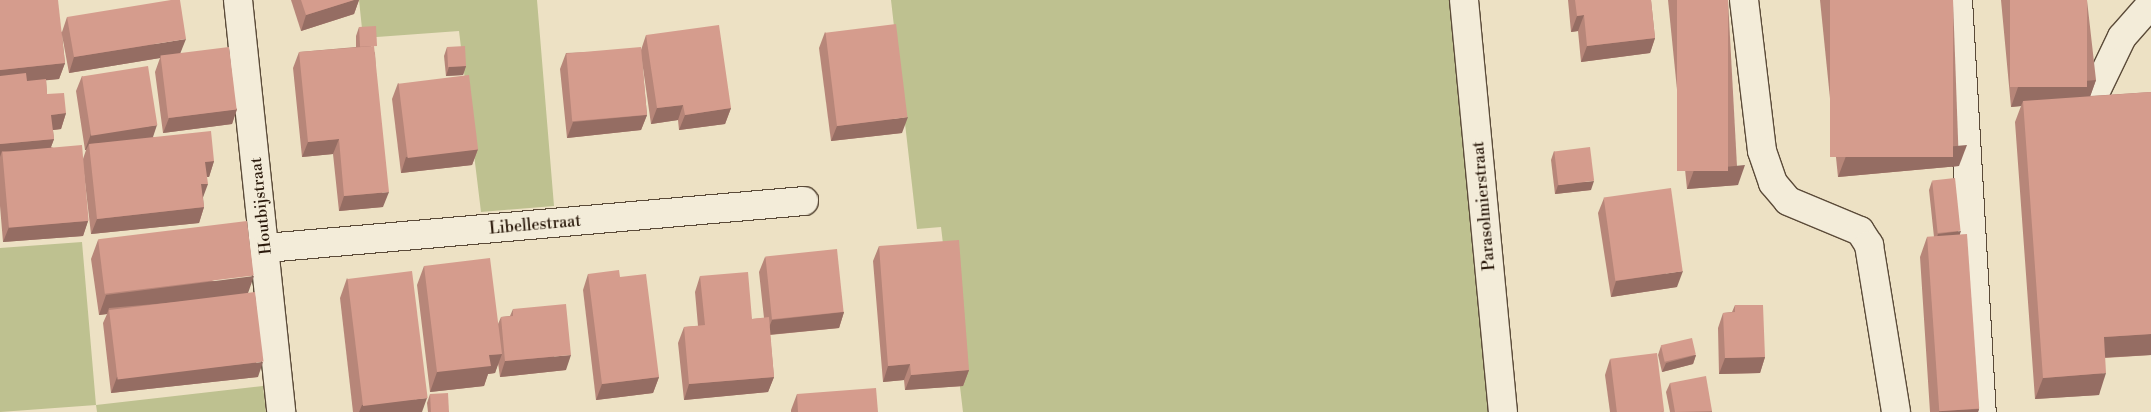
<!DOCTYPE html>
<html>
<head>
<meta charset="utf-8">
<style>
	body { margin:0 }
	#map { position:relative; width:2151px; height:412px; overflow:hidden; background:#ede1c4; font-family:"Libre Bodoni",serif }
	div>[style] { position:absolute }
	[style*='--x'] { left:calc(var(--x)*1px); top:calc(var(--y)*1px); width:calc(var(--w)*1px); rotate:calc(var(--a)*1deg) }
	.green>* { inset:0; background:#bec190 }
	.roads { filter:drop-shadow(1px 0 #5b4b39) drop-shadow(-1px 0 #5b4b39) drop-shadow(0 1px #5b4b39) drop-shadow(0 -1px #5b4b39) }
	.minor>* { height:28px; margin:-14px; padding:0 14px; transform-origin:14px; border-radius:14px; background:#f3ecd9 }
	.wall>* { inset:0; background:#b78679 }
	.shaded-wall>* { inset:0; background:#956d63 }
	.building>* { inset:0; background:#d59c8d; transform-origin:0 0 }
	span { translate:-50% -50%; white-space:nowrap; text-align:center; line-height:1.15; -webkit-text-stroke:4.5px #f3ecd9; paint-order:stroke }
	.street-label { font-size:16px; color:#2a190b }
</style>
</head>
<body>
<div id="map">
	<div class="green">
		<i style="clip-path:polygon(359px 0,537px 0,554px 206px,481px 212px,459px 31px,363px 38px)"></i>
		<i style="clip-path:polygon(891px 0,1451px 0,1488px 412px,963px 412px,941px 227px,917px 229px)"></i>
		<i style="clip-path:polygon(82px 242px,96px 405px,263px 386px,266px 412px,97px 412px,96px 405px,0 412px,0 248px)"></i>
	</div>
	<div class="roads">
		<div class="minor">
			<i style="--x:238;--y:0;--w:414;--a:84"></i>
			<i style="--x:1464;--y:0;--w:414;--a:84.6"></i>
			<i style="--x:1744;--y:0;--w:152;--a:83.2"></i>
			<i style="--x:1762;--y:151;--w:34;--a:71"></i>
			<i style="--x:1773;--y:183;--w:23;--a:50"></i>
			<i style="--x:1788;--y:201;--w:78;--a:22.6"></i>
			<i style="--x:1860;--y:231;--w:17;--a:57"></i>
			<i style="--x:1869;--y:245;--w:169;--a:80.8"></i>
			<i style="--x:1958;--y:0;--w:413;--a:86.7"></i>
			<i style="--x:2096;--y:91;--w:60;--a:-64.3"></i>
			<i style="--x:2122;--y:37;--w:44;--a:-48.7"></i>
			<i style="--x:266;--y:248;--w:540;--a:-4.99"></i>
		</div>
	</div>
	<div class="wall">
		<i style="clip-path:polygon(0 0,62px 32px,67px 17px,181px 53px,237px 109px,232px 124px,163px 133px,155px 72px,160px 58px,69px 73px,62px 35px,65px 63px,59px 79px,46px 80px,47px 94px,66px 113px,61px 129px,53px 130px,54px 139px,51px 147px,83px 159px,86px 150px,85px 150px,76px 91px,82px 76px,153px 137px,214px 161px,209px 177px,207px 177px,203px 197px,204px 207px,199px 223px,91px 234px,83px 165px,88px 221px,83px 236px,3px 242px,0 206px)"></i>
		<i style="clip-path:polygon(291px 0,359px 0,354px 14px,301px 31px)"></i>
		<i style="clip-path:polygon(1568px 0,1651px 0,1655px 38px,1650px 53px,1581px 62px,1578px 31px,1571px 32px)"></i>
		<i style="clip-path:polygon(1668px 0,1728px 0,1738px 185px,1687px 189px)"></i>
		<i style="clip-path:polygon(1820px 0,1953px 0,1959px 166px,1838px 177px)"></i>
		<i style="clip-path:polygon(2001px 0,2087px 0,2096px 80px,2090px 96px,2151px 92px,2151px 355px,2105px 358px,2099px 395px,2035px 399px,2015px 122px,2021px 106px,2011px 107px)"></i>
		<i style="clip-path:polygon(359px 27px,375px 53px,383px 207px,339px 211px,333px 154px,302px 157px,293px 68px,299px 52px,356px 47px,356px 36px)"></i>
		<i style="clip-path:polygon(825px 32px,902px 133px,831px 141px,819px 48px)"></i>
		<i style="clip-path:polygon(646px 35px,731px 108px,725px 124px,679px 130px,678px 120px,651px 124px,642px 61px,647px 115px,641px 130px,567px 138px,560px 69px,566px 53px,641px 50px)"></i>
		<i style="clip-path:polygon(447px 47px,466px 66px,463px 75px,446px 76px,444px 56px)"></i>
		<i style="clip-path:polygon(398px 83px,478px 149px,472px 165px,401px 173px,392px 99px)"></i>
		<i style="clip-path:polygon(1554px 151px,1591px 190px,1555px 194px,1551px 160px)"></i>
		<i style="clip-path:polygon(1932px 181px,1960px 235px,1979px 409px,1978px 412px,1930px 412px,1920px 257px,1927px 237px,1934px 237px,1929px 190px)"></i>
		<i style="clip-path:polygon(1604px 198px,1677px 287px,1611px 297px,1598px 213px)"></i>
		<i style="clip-path:polygon(98px 240px,248px 293px,258px 377px,111px 393px,103px 323px,107px 314px,99px 315px,91px 259px)"></i>
		<i style="clip-path:polygon(879px 246px,969px 370px,963px 386px,905px 390px,904px 380px,883px 382px,873px 261px)"></i>
		<i style="clip-path:polygon(765px 257px,844px 312px,839px 328px,770px 335px,774px 377px,768px 392px,684px 400px,678px 343px,684px 327px,698px 326px,695px 292px,700px 276px,752px 319px,764px 318px,759px 272px)"></i>
		<i style="clip-path:polygon(424px 266px,498px 324px,501px 317px,510px 316px,513px 309px,566px 370px,500px 377px,498px 363px,495px 373px,488px 374px,484px 386px,430px 392px,417px 285px)"></i>
		<i style="clip-path:polygon(588px 274px,620px 277px,659px 377px,653px 393px,596px 400px,583px 290px)"></i>
		<i style="clip-path:polygon(347px 278px,422px 412px,353px 412px,340px 298px)"></i>
		<i style="clip-path:polygon(1735px 305px,1765px 357px,1760px 373px,1719px 374px,1718px 328px,1723px 313px,1732px 312px)"></i>
		<i style="clip-path:polygon(1661px 346px,1696px 355px,1693px 364px,1662px 372px,1658px 355px)"></i>
		<i style="clip-path:polygon(1610px 359px,1664px 412px,1610px 412px,1605px 375px)"></i>
		<i style="clip-path:polygon(1670px 383px,1712px 411px,1712px 412px,1670px 412px,1666px 392px)"></i>
		<i style="clip-path:polygon(430px 394px,449px 412px,428px 412px,427px 403px)"></i>
		<i style="clip-path:polygon(797px 394px,878px 412px,791px 412px,791px 410px)"></i>
	</div>
	<div class="shaded-wall">
		<i style="clip-path:polygon(354px 0,359px 0,354px 14px,301px 31px,306px 15px)"></i>
		<i style="clip-path:polygon(1584px 15px,1578px 31px,1571px 32px,1577px 16px)"></i>
		<i style="clip-path:polygon(1655px 38px,1650px 53px,1581px 62px,1587px 46px)"></i>
		<i style="clip-path:polygon(186px 39px,180px 54px,161px 56px,160px 58px,69px 73px,74px 57px)"></i>
		<i style="clip-path:polygon(65px 63px,59px 79px,0 85px,0 70px)"></i>
		<i style="clip-path:polygon(466px 66px,463px 75px,446px 76px,449px 67px)"></i>
		<i style="clip-path:polygon(2096px 80px,2089px 100px,2023px 101px,2021px 106px,2011px 107px,2018px 87px)"></i>
		<i style="clip-path:polygon(683px 105px,678px 120px,651px 124px,657px 108px)"></i>
		<i style="clip-path:polygon(731px 108px,725px 124px,679px 130px,685px 115px)"></i>
		<i style="clip-path:polygon(237px 109px,232px 124px,163px 133px,169px 118px)"></i>
		<i style="clip-path:polygon(66px 113px,61px 129px,45px 131px,51px 115px)"></i>
		<i style="clip-path:polygon(647px 115px,641px 130px,567px 138px,573px 122px)"></i>
		<i style="clip-path:polygon(908px 117px,902px 133px,831px 141px,837px 126px)"></i>
		<i style="clip-path:polygon(157px 125px,152px 140px,89px 144px,86px 150px,85px 150px,91px 134px)"></i>
		<i style="clip-path:polygon(54px 139px,48px 155px,2px 151px,0 157px,0 144px)"></i>
		<i style="clip-path:polygon(339px 139px,333px 154px,302px 157px,308px 142px)"></i>
		<i style="clip-path:polygon(1967px 145px,1959px 166px,1838px 177px,1846px 156px)"></i>
		<i style="clip-path:polygon(478px 149px,472px 165px,401px 173px,406px 157px)"></i>
		<i style="clip-path:polygon(214px 161px,209px 177px,200px 177px,205px 162px)"></i>
		<i style="clip-path:polygon(1745px 165px,1738px 185px,1687px 189px,1694px 170px)"></i>
		<i style="clip-path:polygon(1594px 181px,1591px 190px,1555px 194px,1558px 185px)"></i>
		<i style="clip-path:polygon(201px 184px,208px 184px,202px 200px)"></i>
		<i style="clip-path:polygon(389px 192px,383px 207px,339px 211px,344px 196px)"></i>
		<i style="clip-path:polygon(204px 207px,199px 223px,91px 234px,97px 219px)"></i>
		<i style="clip-path:polygon(88px 221px,83px 236px,3px 242px,9px 227px)"></i>
		<i style="clip-path:polygon(1961px 231px,1958px 240px,1935px 243px,1938px 234px)"></i>
		<i style="clip-path:polygon(1683px 271px,1677px 287px,1611px 297px,1616px 281px)"></i>
		<i style="clip-path:polygon(254px 276px,247px 296px,109px 308px,107px 314px,99px 315px,106px 295px)"></i>
		<i style="clip-path:polygon(844px 312px,839px 328px,766px 335px,772px 320px)"></i>
		<i style="clip-path:polygon(2151px 334px,2151px 355px,2096px 358px,2104px 337px)"></i>
		<i style="clip-path:polygon(502px 354px,495px 373px,488px 374px,484px 386px,430px 392px,437px 372px,489px 355px)"></i>
		<i style="clip-path:polygon(571px 355px,566px 370px,500px 377px,505px 361px)"></i>
		<i style="clip-path:polygon(1696px 355px,1693px 364px,1662px 372px,1666px 363px)"></i>
		<i style="clip-path:polygon(1765px 357px,1760px 373px,1719px 374px,1725px 358px)"></i>
		<i style="clip-path:polygon(263px 362px,258px 377px,111px 393px,117px 377px)"></i>
		<i style="clip-path:polygon(910px 364px,904px 380px,883px 382px,888px 366px)"></i>
		<i style="clip-path:polygon(969px 370px,963px 386px,905px 390px,911px 375px)"></i>
		<i style="clip-path:polygon(2106px 373px,2099px 395px,2035px 399px,2043px 378px)"></i>
		<i style="clip-path:polygon(659px 377px,653px 393px,596px 400px,602px 384px)"></i>
		<i style="clip-path:polygon(774px 377px,768px 392px,684px 400px,689px 384px)"></i>
		<i style="clip-path:polygon(427px 398px,422px 412px,359px 412px,362px 405px)"></i>
		<i style="clip-path:polygon(1979px 409px,1978px 412px,1939px 412px,1939px 411px)"></i>
	</div>
	<div class="building">
		<i style="clip-path:polygon(0 0,58px 0,65px 63px,0 70px)"></i>
		<i style="clip-path:polygon(171px 0,180px 0,186px 39px,74px 57px,67px 17px)"></i>
		<i style="clip-path:polygon(301px 0,354px 0,306px 15px)"></i>
		<i style="clip-path:polygon(1575px 0,1651px 0,1655px 38px,1587px 46px,1584px 15px,1577px 16px)"></i>
		<i style="left:1677px;top:0;width:51px;height:171px"></i>
		<i style="left:1830px;top:0;width:123px;height:157px"></i>
		<i style="left:2010px;top:0;width:77px;height:87px"></i>
		<i style="left:896px;top:24px;width:94px;height:71px;rotate:83deg"></i>
		<i style="clip-path:polygon(719px 25px,731px 108px,685px 115px,683px 105px,657px 108px,646px 35px)"></i>
		<i style="left:376px;top:26px;width:20px;height:17px;rotate:87deg"></i>
		<i style="clip-path:polygon(374px 46px,389px 192px,344px 196px,339px 139px,308px 142px,299px 52px)"></i>
		<i style="left:465px;top:46px;width:20px;height:18px;rotate:87deg"></i>
		<i style="left:229px;top:47px;width:63px;height:69px;rotate:83deg"></i>
		<i style="left:641px;top:47px;width:68px;height:75px;rotate:85deg"></i>
		<i style="left:148px;top:66px;width:60px;height:67px;rotate:81deg"></i>
		<i style="clip-path:polygon(26px 73px,27px 81px,46px 79px,47px 94px,64px 93px,66px 113px,51px 115px,54px 139px,0 144px,0 76px)"></i>
		<i style="left:469px;top:75px;width:75px;height:71px;rotate:83deg"></i>
		<i style="clip-path:polygon(2151px 92px,2151px 334px,2104px 337px,2106px 373px,2043px 378px,2023px 101px)"></i>
		<i style="clip-path:polygon(211px 131px,214px 161px,205px 162px,208px 184px,201px 184px,204px 207px,97px 219px,89px 144px)"></i>
		<i style="left:82px;top:145px;width:76px;height:80px;rotate:85deg"></i>
		<i style="left:1590px;top:147px;width:34px;height:36px;rotate:83deg"></i>
		<i style="left:1955px;top:178px;width:53px;height:23px;rotate:84deg"></i>
		<i style="left:1671px;top:188px;width:84px;height:68px;rotate:82deg"></i>
		<i style="left:247px;top:221px;width:55px;height:150px;rotate:83deg"></i>
		<i style="left:1967px;top:234px;width:175px;height:40px;rotate:86deg"></i>
		<i style="clip-path:polygon(959px 240px,969px 370px,911px 375px,910px 364px,888px 366px,879px 246px)"></i>
		<i style="left:837px;top:249px;width:63px;height:72px;rotate:84deg"></i>
		<i style="clip-path:polygon(490px 258px,502px 354px,489px 355px,491px 366px,437px 372px,424px 266px)"></i>
		<i style="clip-path:polygon(619px 270px,620px 277px,646px 274px,659px 377px,602px 384px,588px 274px)"></i>
		<i style="left:412px;top:271px;width:128px;height:65px;rotate:83deg"></i>
		<i style="clip-path:polygon(748px 272px,752px 319px,769px 317px,774px 377px,689px 384px,684px 327px,705px 325px,700px 276px)"></i>
		<i style="left:255px;top:292px;width:70px;height:147px;rotate:83deg"></i>
		<i style="clip-path:polygon(566px 304px,571px 355px,505px 361px,501px 317px,513px 316px,513px 309px)"></i>
		<i style="clip-path:polygon(1735px 305px,1763px 305px,1765px 357px,1725px 358px,1723px 313px,1735px 312px)"></i>
		<i style="left:1692px;top:338px;width:17px;height:32px;rotate:77deg"></i>
		<i style="left:1657px;top:353px;width:59px;height:47px;rotate:83deg"></i>
		<i style="clip-path:polygon(1706px 376px,1712px 411px,1675px 412px,1670px 383px)"></i>
		<i style="clip-path:polygon(876px 388px,878px 412px,798px 412px,797px 394px)"></i>
		<i style="left:448px;top:393px;width:19px;height:18px;rotate:87deg"></i>
	</div>
	<div class="street-label">
		<span style="left:261px;top:206px;rotate:-96deg">Houtbijstraat</span>
		<span style="left:1484px;top:206px;rotate:-95deg">Parasolmierstraat</span>
		<span style="left:535px;top:225px;rotate:-5deg">Libellestraat</span>
	</div>
</div>
</body>
</html>
